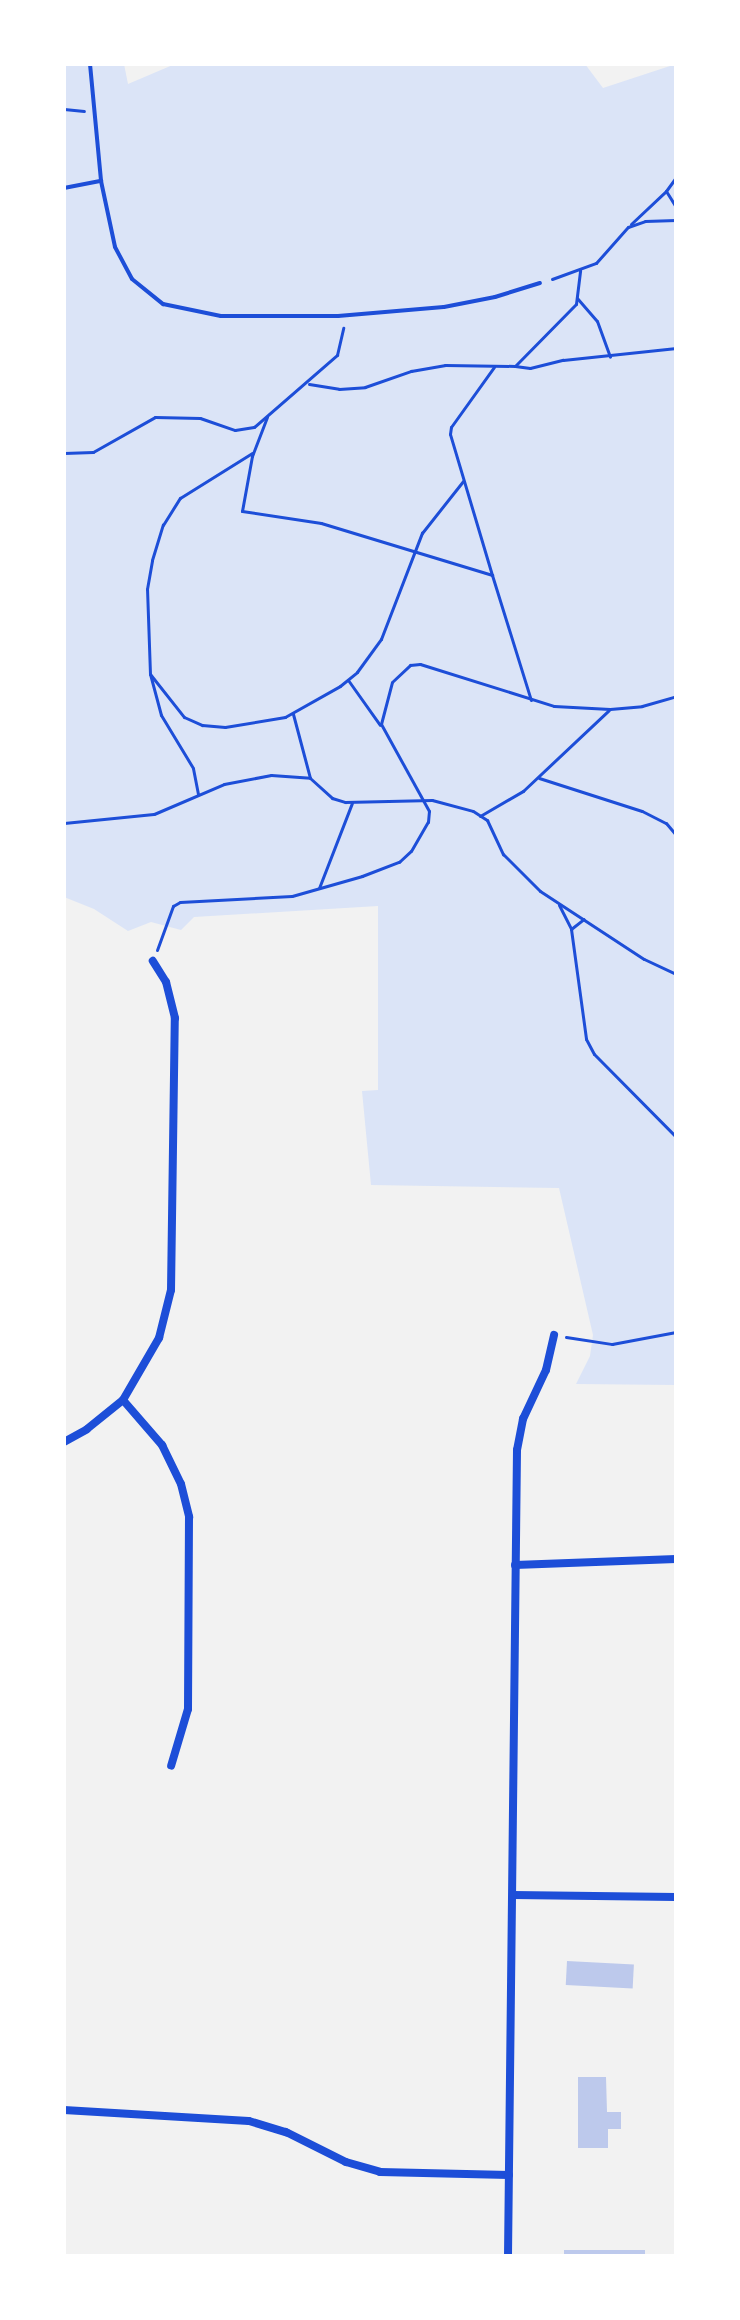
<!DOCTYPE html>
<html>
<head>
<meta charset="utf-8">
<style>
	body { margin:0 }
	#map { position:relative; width:740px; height:2320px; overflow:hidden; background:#f2f2f2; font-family:"Exo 2",sans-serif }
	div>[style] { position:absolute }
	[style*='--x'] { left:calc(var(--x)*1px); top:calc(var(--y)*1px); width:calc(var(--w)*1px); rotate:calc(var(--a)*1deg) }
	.green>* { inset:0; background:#dbe4f7 }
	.building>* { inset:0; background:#bdc9ec; transform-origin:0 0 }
	.path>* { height:3px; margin:-1.5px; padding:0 1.5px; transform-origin:1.5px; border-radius:1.5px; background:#1d4ed8 }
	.service>* { height:4px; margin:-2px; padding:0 2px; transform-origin:2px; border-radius:2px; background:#1d4ed8 }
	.minor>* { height:8px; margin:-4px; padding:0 4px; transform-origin:4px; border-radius:4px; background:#1d4ed8 }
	span { translate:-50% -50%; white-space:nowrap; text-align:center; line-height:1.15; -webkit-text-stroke:6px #fff; paint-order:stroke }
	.frame { position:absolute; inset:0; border:66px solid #fff; pointer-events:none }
</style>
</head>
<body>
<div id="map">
	<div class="green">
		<i style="clip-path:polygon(64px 64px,124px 64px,128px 84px,175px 64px,585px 64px,603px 88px,676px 64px,676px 1385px,576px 1384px,590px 1356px,593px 1335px,559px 1188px,371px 1185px,362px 1091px,378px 1090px,378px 906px,194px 917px,181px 930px,151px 922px,128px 931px,94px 909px,64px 897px)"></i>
	</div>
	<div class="building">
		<i style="left:567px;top:1961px;width:67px;height:24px;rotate:3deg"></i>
		<i style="clip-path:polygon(578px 2077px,606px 2077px,607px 2112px,621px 2112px,621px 2129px,608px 2129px,608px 2148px,578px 2148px)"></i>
		<i style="left:564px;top:2250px;width:81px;height:6px"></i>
	</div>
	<div class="path">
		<i style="--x:64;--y:109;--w:20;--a:6"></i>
		<i style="--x:666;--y:191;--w:19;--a:58"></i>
		<i style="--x:631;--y:224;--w:48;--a:-43.3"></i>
		<i style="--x:666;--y:191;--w:17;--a:-54"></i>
		<i style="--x:552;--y:279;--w:47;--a:-20"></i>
		<i style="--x:596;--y:263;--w:48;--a:-48.4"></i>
		<i style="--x:628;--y:227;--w:18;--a:-19"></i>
		<i style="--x:645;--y:221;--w:31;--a:-2"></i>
		<i style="--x:577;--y:298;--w:30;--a:49"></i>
		<i style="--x:597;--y:321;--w:38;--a:70"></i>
		<i style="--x:515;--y:366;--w:15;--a:8"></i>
		<i style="--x:530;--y:368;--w:34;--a:-14"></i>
		<i style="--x:563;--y:360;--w:114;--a:-6.1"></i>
		<i style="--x:309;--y:384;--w:30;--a:9"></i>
		<i style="--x:339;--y:389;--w:26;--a:-4"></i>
		<i style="--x:365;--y:387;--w:49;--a:-19.2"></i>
		<i style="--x:411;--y:371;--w:35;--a:-10"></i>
		<i style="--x:445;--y:365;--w:70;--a:0.8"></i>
		<i style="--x:515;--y:366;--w:87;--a:-45.5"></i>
		<i style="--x:576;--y:304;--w:34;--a:-83"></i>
		<i style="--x:267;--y:417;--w:42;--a:111"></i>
		<i style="--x:252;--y:456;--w:56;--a:100.3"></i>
		<i style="--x:242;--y:511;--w:80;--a:8.6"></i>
		<i style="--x:321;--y:523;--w:179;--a:16.9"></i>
		<i style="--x:492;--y:575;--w:147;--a:-106.6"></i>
		<i style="--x:450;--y:434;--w:7;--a:-82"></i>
		<i style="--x:451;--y:427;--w:74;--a:-54.4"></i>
		<i style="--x:64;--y:453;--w:29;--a:-2"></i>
		<i style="--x:93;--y:452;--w:71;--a:-29.4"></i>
		<i style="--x:155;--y:417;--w:45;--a:1.3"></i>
		<i style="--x:200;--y:418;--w:37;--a:19"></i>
		<i style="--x:235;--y:430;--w:19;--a:-9"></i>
		<i style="--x:254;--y:427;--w:110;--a:-40.9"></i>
		<i style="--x:337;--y:355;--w:28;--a:-77"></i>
		<i style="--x:492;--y:575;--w:131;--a:72.7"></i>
		<i style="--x:150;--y:674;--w:55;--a:51.7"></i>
		<i style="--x:184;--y:717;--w:20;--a:24"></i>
		<i style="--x:202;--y:725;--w:23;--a:5"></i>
		<i style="--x:225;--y:727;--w:61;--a:-9.5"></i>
		<i style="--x:285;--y:717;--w:63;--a:-29.4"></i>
		<i style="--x:340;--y:686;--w:22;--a:-39"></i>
		<i style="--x:357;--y:672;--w:41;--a:-54"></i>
		<i style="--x:381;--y:639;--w:114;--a:-68.9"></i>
		<i style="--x:422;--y:533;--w:66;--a:-51.7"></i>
		<i style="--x:348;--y:680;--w:55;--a:54.6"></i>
		<i style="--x:293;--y:714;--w:66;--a:75.1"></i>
		<i style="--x:539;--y:778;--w:108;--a:17.8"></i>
		<i style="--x:642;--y:811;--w:27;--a:27"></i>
		<i style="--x:666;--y:823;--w:16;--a:50"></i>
		<i style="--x:198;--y:794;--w:26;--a:-101"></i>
		<i style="--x:193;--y:768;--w:62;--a:-121.1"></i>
		<i style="--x:161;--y:715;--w:42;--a:-105"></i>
		<i style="--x:150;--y:674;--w:85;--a:-92"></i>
		<i style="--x:147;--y:589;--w:29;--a:-80"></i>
		<i style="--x:152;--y:560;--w:37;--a:-73"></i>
		<i style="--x:163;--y:525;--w:32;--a:-58"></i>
		<i style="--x:180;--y:498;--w:85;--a:-32"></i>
		<i style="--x:480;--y:816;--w:50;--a:-30.2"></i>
		<i style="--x:523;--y:791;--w:118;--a:-43.3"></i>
		<i style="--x:64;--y:823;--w:90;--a:-5.7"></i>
		<i style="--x:154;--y:814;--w:76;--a:-23.2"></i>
		<i style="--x:224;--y:784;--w:48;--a:-10.8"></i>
		<i style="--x:271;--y:775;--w:39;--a:4"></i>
		<i style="--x:310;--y:778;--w:30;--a:42"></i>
		<i style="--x:332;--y:798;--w:14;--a:17"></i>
		<i style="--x:345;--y:802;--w:87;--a:-1.3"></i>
		<i style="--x:432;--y:800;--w:42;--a:15"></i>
		<i style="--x:473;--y:811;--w:17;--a:33"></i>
		<i style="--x:487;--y:820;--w:38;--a:65"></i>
		<i style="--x:503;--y:854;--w:52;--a:45"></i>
		<i style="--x:540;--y:891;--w:124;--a:33.2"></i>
		<i style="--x:644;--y:959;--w:35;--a:25"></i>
		<i style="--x:319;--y:888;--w:91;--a:-68.8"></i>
		<i style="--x:559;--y:905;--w:27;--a:63"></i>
		<i style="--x:571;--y:929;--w:111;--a:82.2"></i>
		<i style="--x:586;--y:1039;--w:17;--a:62"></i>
		<i style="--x:594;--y:1054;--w:117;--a:45.3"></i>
		<i style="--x:571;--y:929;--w:16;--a:-38"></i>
		<i style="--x:157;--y:950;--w:47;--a:-70"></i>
		<i style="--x:173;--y:906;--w:8;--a:-30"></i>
		<i style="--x:180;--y:902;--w:112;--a:-3.1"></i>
		<i style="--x:292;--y:896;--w:73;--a:-15.9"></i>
		<i style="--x:362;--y:876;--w:40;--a:-21"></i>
		<i style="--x:399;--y:862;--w:16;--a:-43"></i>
		<i style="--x:411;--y:851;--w:34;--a:-60"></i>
		<i style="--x:428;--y:822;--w:11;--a:-85"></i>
		<i style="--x:429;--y:811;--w:99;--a:-118.9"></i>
		<i style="--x:381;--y:724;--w:43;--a:-75.3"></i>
		<i style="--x:392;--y:682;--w:25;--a:-43"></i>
		<i style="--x:410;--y:665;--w:10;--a:-6"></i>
		<i style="--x:420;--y:664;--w:140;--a:17.4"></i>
		<i style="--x:554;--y:706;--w:56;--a:3.1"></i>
		<i style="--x:610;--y:709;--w:32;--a:-5"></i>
		<i style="--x:642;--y:706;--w:35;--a:-16"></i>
		<i style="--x:566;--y:1337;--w:47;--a:8.7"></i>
		<i style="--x:612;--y:1344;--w:65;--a:-10.6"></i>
	</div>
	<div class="service">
		<i style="--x:90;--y:64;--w:118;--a:84.6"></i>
		<i style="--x:101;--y:181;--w:67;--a:78"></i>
		<i style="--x:115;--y:247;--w:36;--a:62"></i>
		<i style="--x:132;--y:279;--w:40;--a:39"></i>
		<i style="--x:163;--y:304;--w:59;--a:11.7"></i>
		<i style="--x:221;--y:316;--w:117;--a:0"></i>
		<i style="--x:338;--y:316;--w:106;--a:-4.9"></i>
		<i style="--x:444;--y:307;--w:52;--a:-11.1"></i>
		<i style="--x:495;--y:297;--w:47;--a:-17.3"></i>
		<i style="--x:64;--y:188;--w:38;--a:-11"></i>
	</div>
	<div class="minor">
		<i style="--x:123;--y:1400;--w:60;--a:49.1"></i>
		<i style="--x:162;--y:1445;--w:43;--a:64"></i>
		<i style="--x:181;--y:1484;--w:34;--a:76"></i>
		<i style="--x:189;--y:1517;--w:192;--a:90.3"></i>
		<i style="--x:188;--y:1709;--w:59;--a:106.6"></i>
		<i style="--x:64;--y:1442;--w:26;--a:-29"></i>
		<i style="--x:87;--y:1429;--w:46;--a:-38.9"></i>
		<i style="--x:123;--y:1400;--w:72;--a:-59.9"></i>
		<i style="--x:159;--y:1338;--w:49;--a:-76"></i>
		<i style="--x:171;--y:1290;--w:272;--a:-89.2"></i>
		<i style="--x:175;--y:1018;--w:37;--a:-104"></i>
		<i style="--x:166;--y:982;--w:25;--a:-122"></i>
		<i style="--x:515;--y:1565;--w:161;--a:-2.1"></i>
		<i style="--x:513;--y:1895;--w:163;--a:0.7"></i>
		<i style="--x:64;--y:2110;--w:185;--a:3.4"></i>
		<i style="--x:249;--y:2121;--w:39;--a:17"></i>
		<i style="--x:286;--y:2132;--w:67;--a:26.6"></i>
		<i style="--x:346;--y:2162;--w:35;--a:16"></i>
		<i style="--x:380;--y:2172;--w:129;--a:1.3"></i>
		<i style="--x:508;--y:2256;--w:806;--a:-89.36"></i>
		<i style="--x:517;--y:1450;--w:32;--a:-79"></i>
		<i style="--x:523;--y:1419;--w:54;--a:-64.9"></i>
		<i style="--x:546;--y:1370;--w:36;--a:-77"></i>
	</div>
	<div class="frame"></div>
</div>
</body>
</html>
